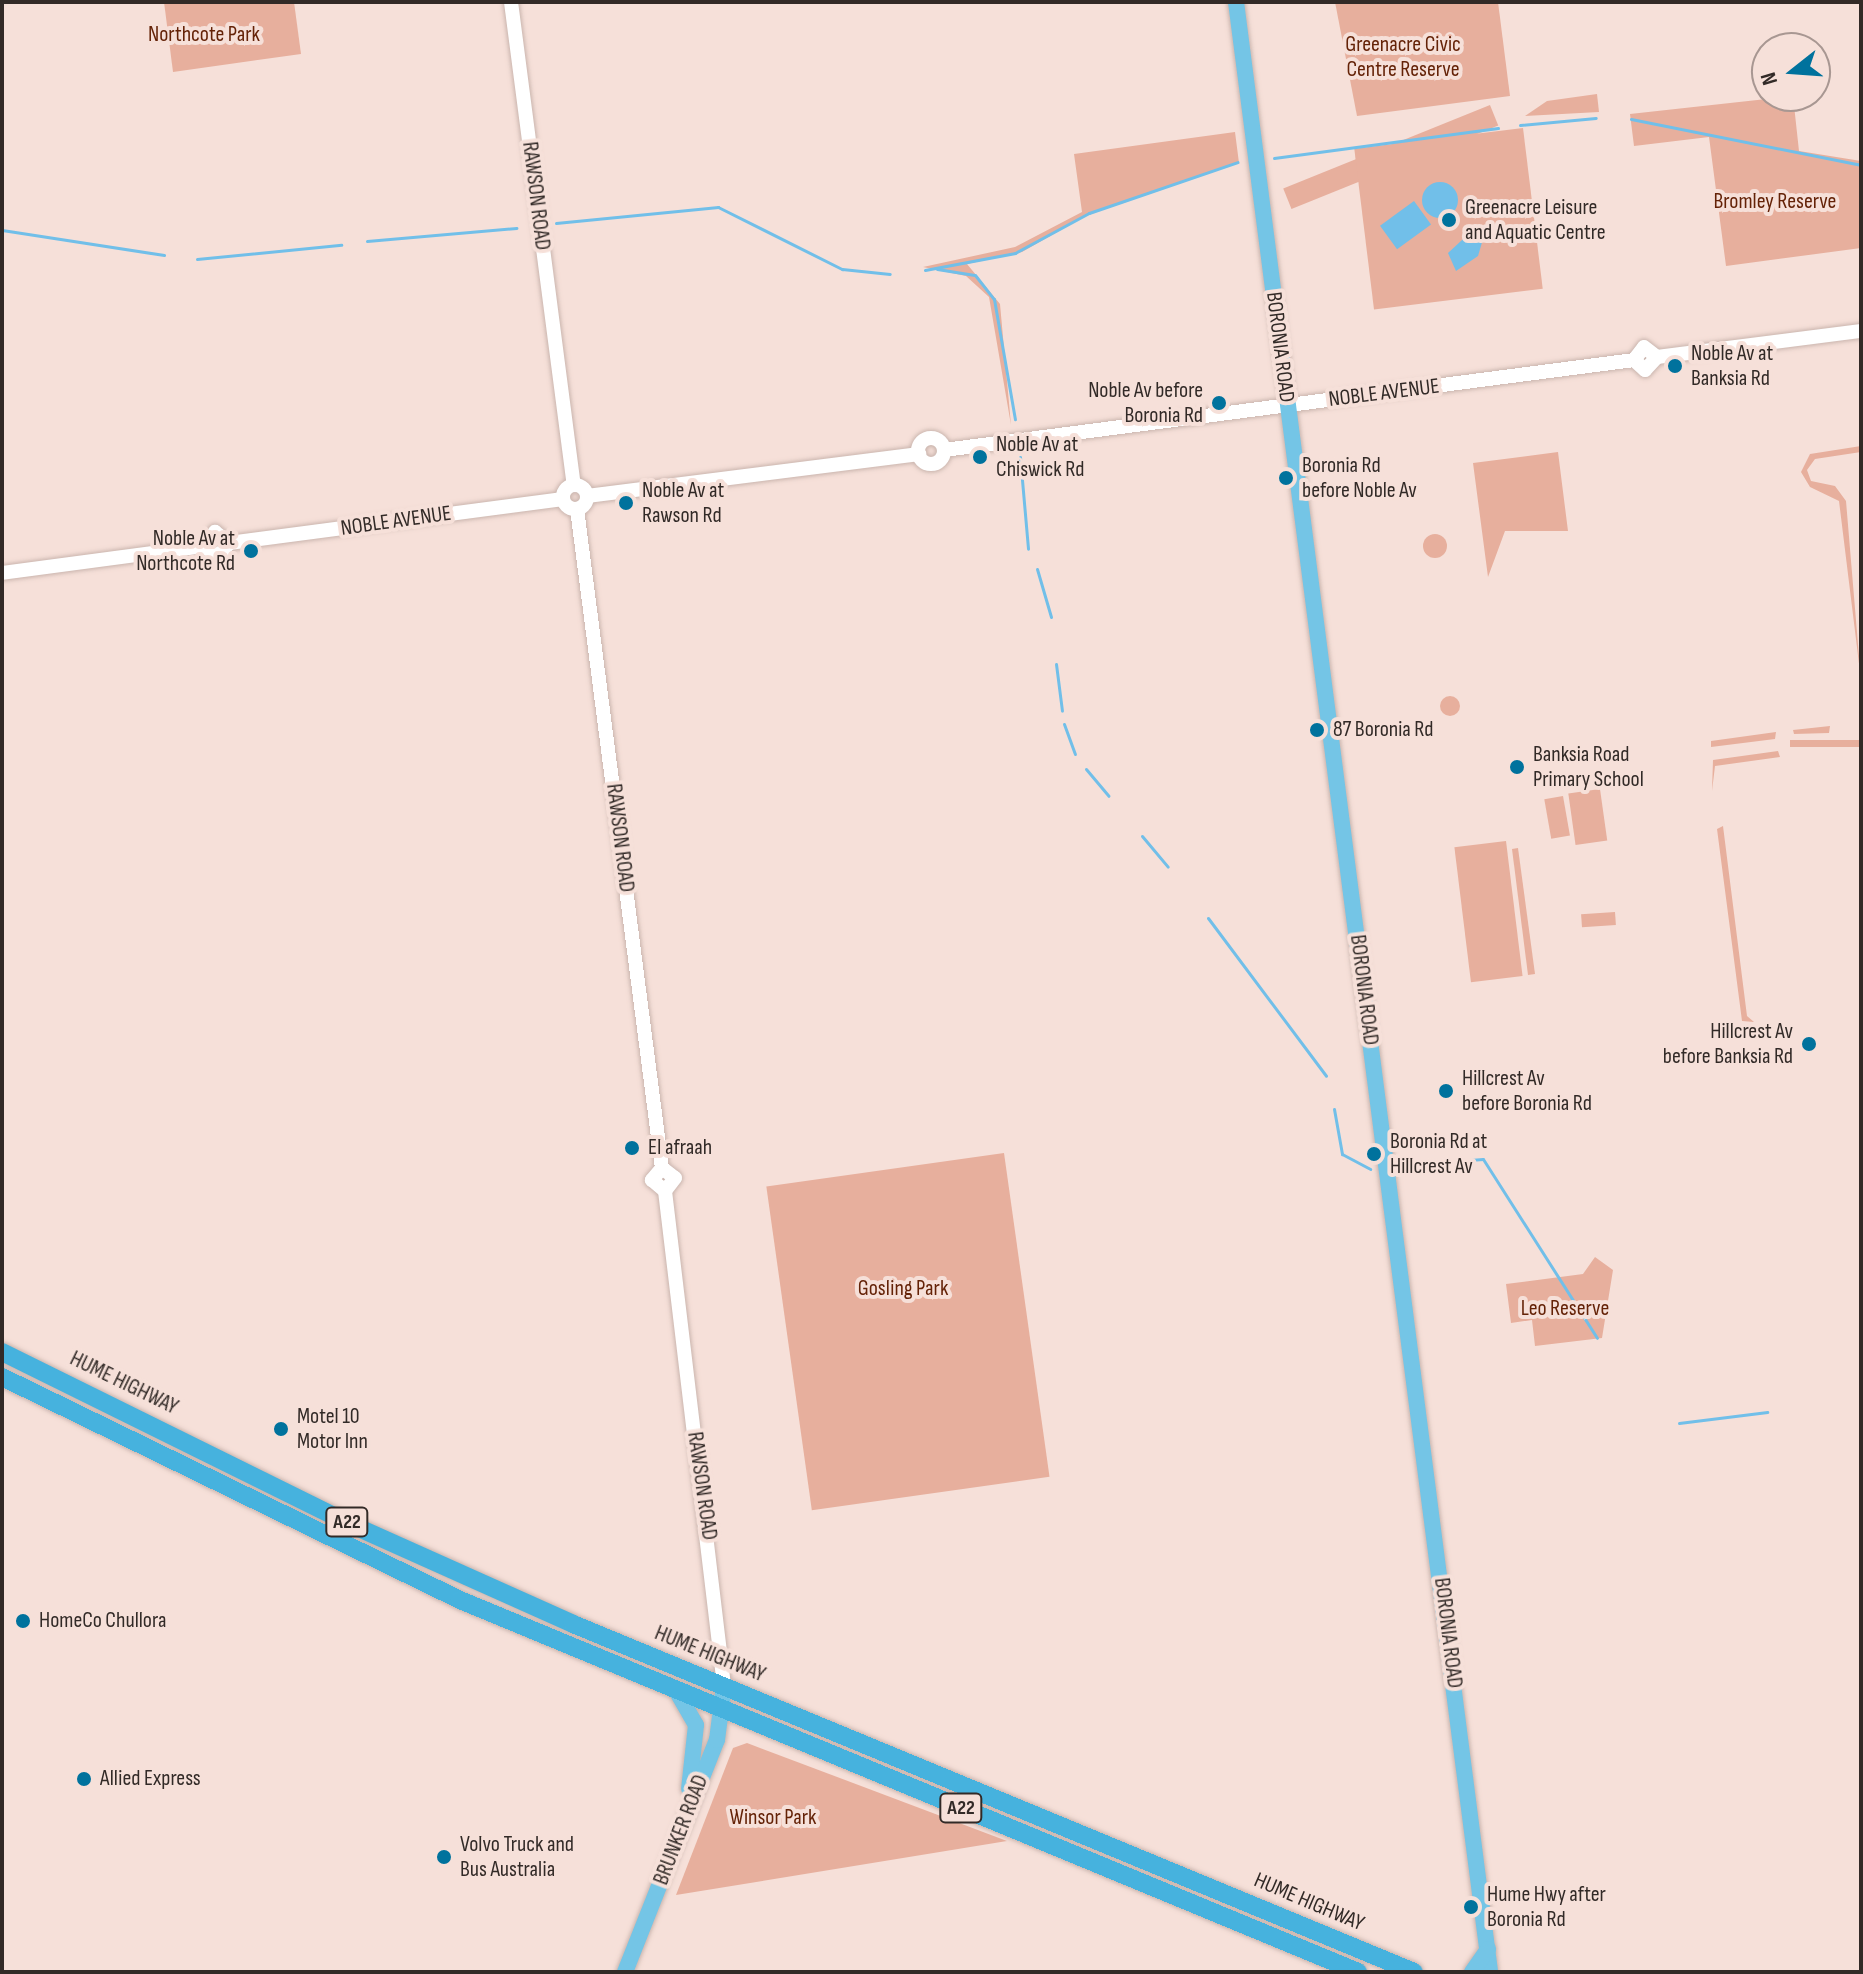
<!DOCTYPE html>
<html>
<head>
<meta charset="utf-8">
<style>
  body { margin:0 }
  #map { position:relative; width:1863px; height:1974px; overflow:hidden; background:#f6e0d9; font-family:"Sofia Sans Condensed",sans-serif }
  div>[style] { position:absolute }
  .green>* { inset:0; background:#e7af9d; transform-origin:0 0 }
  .round { border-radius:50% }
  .water>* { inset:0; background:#71bfe9; transform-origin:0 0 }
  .stream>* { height:3px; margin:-1.5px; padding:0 1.5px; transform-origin:1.5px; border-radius:1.5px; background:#71bfe9 }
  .roads { filter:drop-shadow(0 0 2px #cab5ae) drop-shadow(0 0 2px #cab5ae) }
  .tertiary>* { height:14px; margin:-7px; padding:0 7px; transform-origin:7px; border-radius:7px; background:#fff }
  .tertiary>.ring { margin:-7px; padding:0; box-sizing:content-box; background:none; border:14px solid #fff; border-radius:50% }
  .secondary>* { height:14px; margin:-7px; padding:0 7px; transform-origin:7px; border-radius:7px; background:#fff }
  .secondary>.ring { margin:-7px; padding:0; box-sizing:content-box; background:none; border:14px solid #fff; border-radius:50% }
  .primary>* { height:16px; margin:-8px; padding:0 8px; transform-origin:8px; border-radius:8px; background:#74c5e6 }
  .trunk>* { height:18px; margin:-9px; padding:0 9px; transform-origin:9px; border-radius:9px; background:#46b2de }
  .dots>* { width:22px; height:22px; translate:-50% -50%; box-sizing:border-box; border:4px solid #f6e0d9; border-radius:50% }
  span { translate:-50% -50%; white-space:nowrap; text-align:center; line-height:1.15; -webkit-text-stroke:8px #f6e0d9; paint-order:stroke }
  .shield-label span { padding:2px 6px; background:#f6e0d9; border:2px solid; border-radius:6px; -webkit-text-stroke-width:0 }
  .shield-label { font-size:20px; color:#322a27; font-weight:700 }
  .park-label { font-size:22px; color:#642207 }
  .street-label { font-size:22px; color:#322a27 }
  .poi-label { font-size:22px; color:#322a27 }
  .left { translate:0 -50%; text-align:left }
  .right { translate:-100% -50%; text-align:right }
  .frame { position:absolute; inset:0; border:4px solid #322a27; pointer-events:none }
  .north { position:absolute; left:1751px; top:32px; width:80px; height:80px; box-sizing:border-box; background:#f6e0d9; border:2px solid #a89792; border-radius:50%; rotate:253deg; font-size:22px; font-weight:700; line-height:32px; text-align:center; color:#322a27 }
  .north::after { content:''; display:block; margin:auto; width:28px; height:36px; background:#00729d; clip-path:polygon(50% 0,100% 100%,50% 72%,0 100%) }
</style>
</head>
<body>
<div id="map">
  <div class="green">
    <i style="clip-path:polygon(164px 2px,294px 2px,301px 54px,173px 72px)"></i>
    <i style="clip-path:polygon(1335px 2px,1498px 2px,1510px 96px,1357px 116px)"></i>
    <i style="clip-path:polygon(1597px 94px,1599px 112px,1525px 116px,1547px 101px)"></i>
    <i style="clip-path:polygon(1793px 96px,1799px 151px,1861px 161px,1861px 248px,1726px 266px,1709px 137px,1634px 146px,1630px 114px)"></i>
    <i style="left:1490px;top:105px;width:22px;height:223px;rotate:68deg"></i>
    <i style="left:1523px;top:128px;width:162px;height:170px;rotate:83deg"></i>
    <i style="clip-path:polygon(1235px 132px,1239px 163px,1085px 216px,1022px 252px,967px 264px,1000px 304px,1011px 425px,989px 297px,966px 276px,923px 267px,1015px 247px,1082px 212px,1074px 154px)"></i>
    <i style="clip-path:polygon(1861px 446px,1861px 452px,1815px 459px,1807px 470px,1811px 481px,1835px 486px,1846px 501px,1861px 680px,1839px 501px,1810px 487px,1801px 472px,1810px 454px)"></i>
    <i style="clip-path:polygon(1558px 452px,1568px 531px,1505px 531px,1488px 577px,1473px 463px)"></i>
    <i class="round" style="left:1423px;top:534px;width:24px;height:24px"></i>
    <i class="round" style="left:1440px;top:696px;width:20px;height:20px"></i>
    <i style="clip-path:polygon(1830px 726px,1829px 733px,1794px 734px,1793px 730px)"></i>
    <i style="clip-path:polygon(1776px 732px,1775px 739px,1711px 747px,1711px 741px)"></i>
    <i style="left:1861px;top:740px;width:7px;height:71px;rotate:90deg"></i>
    <i style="clip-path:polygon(1778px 751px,1780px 757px,1715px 766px,1712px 791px,1713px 760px)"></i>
    <i style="left:1600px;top:789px;width:52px;height:32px;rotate:82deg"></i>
    <i style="left:1563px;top:796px;width:40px;height:19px;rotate:80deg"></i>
    <i style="clip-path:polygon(1723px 826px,1747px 1016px,1754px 1022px,1742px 1021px,1717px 829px)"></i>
    <i style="left:1506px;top:841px;width:136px;height:52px;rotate:83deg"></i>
    <i style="clip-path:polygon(1518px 848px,1535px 974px,1528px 975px,1512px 849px)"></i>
    <i style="left:1615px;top:912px;width:13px;height:34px;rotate:86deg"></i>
    <i style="left:1004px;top:1153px;width:327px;height:240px;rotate:82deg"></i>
    <i style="clip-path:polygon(1595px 1257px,1613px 1270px,1602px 1338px,1535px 1346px,1532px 1320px,1511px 1323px,1506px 1284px,1583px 1274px)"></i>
    <i style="clip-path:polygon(747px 1743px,1007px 1841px,676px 1895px,733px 1748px)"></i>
  </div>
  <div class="water">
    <i class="round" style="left:1422px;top:182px;width:36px;height:36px"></i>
    <i style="left:1414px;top:201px;width:29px;height:42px;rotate:54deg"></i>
    <i style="clip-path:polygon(1475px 228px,1483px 239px,1478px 256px,1456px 271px,1448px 253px)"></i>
  </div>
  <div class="stream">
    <i style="left:1631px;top:119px;width:235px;rotate:11.3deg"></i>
    <i style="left:1520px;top:125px;width:76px;rotate:-5.3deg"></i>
    <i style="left:1274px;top:158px;width:226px;rotate:-7.6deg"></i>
    <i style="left:556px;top:223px;width:163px;rotate:-5.6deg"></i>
    <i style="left:718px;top:207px;width:139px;rotate:26.6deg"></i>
    <i style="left:842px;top:269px;width:48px;rotate:5.9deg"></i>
    <i style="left:2px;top:230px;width:164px;rotate:8.8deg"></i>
    <i style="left:367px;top:241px;width:150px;rotate:-5deg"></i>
    <i style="left:197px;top:259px;width:145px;rotate:-5.6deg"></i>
    <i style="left:937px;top:269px;width:38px;rotate:9deg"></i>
    <i style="left:975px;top:275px;width:31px;rotate:52deg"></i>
    <i style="left:994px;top:299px;width:122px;rotate:80.1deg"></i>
    <i style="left:925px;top:270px;width:92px;rotate:-10.7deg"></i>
    <i style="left:1015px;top:253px;width:84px;rotate:-28.4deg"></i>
    <i style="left:1089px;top:213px;width:157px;rotate:-18.9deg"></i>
    <i style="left:1020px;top:457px;width:92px;rotate:85deg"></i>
    <i style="left:1037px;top:569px;width:50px;rotate:73.7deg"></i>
    <i style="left:1056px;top:664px;width:47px;rotate:82.7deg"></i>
    <i style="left:1064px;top:724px;width:32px;rotate:70deg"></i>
    <i style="left:1086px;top:769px;width:35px;rotate:50deg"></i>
    <i style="left:1142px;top:836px;width:40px;rotate:50deg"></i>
    <i style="left:1208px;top:918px;width:197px;rotate:53.2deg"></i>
    <i style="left:1334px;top:1109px;width:46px;rotate:79.9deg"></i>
    <i style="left:1342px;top:1154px;width:32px;rotate:28deg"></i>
    <i style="left:1405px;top:1165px;width:78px;rotate:-4.4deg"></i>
    <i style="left:1483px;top:1159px;width:212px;rotate:57.5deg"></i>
    <i style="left:1679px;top:1423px;width:89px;rotate:-7.1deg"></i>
  </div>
  <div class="roads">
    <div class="tertiary">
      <i style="left:1657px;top:357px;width:206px;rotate:-7.3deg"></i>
      <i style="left:1634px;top:360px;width:15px;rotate:42deg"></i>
      <i style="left:1645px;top:370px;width:18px;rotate:-47deg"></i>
      <i style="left:1634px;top:360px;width:16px;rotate:-52deg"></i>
      <i style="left:1644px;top:347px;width:16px;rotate:38deg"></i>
      <i class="ring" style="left:918px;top:438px;width:12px;height:12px"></i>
      <i style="left:944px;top:450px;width:696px;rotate:-7.43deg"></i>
      <i style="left:587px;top:496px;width:335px;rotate:-7.2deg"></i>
      <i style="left:229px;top:543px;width:337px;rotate:-7.5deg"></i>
      <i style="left:204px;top:546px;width:18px;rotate:-52deg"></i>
      <i style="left:215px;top:532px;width:18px;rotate:38deg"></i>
      <i style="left:204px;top:546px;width:18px;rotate:38deg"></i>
      <i style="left:218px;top:557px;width:18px;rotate:-52deg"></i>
      <i style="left:2px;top:573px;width:204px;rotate:-7.6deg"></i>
    </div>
    <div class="secondary">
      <i style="left:511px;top:2px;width:487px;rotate:82.6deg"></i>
      <i class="ring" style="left:563px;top:485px;width:10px;height:10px"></i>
      <i style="left:577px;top:509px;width:664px;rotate:82.65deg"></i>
      <i style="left:662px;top:1168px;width:16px;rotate:38deg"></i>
      <i style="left:675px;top:1178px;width:16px;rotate:128deg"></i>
      <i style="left:662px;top:1168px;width:16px;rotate:130deg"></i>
      <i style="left:652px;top:1180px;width:17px;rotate:40deg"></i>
      <i style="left:665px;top:1191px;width:498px;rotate:83.2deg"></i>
    </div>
    <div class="primary">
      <i style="left:1236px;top:2px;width:1986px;rotate:82.65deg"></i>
      <i style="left:677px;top:1692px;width:38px;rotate:60deg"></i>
      <i style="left:696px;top:1725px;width:64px;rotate:96.2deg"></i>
      <i style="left:625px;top:1972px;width:250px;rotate:-68.4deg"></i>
      <i style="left:717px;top:1740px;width:55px;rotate:-82.7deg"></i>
      <i style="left:1472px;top:1972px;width:28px;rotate:-55deg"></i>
    </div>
    <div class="trunk">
      <i style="left:2px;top:1352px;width:390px;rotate:26.3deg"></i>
      <i style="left:352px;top:1525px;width:242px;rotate:24.1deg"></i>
      <i style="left:573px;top:1624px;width:910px;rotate:22.48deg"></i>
      <i style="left:2px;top:1377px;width:509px;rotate:25.96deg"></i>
      <i style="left:460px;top:1600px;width:972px;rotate:22.5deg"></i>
    </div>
  </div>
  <div class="dots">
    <i style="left:1449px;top:220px;background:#00729d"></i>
    <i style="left:1675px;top:366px;background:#00729d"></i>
    <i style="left:1219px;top:403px;background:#00729d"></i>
    <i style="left:980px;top:457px;background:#00729d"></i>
    <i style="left:1286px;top:478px;background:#00729d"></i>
    <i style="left:626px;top:503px;background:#00729d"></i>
    <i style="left:251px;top:551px;background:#00729d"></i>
    <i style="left:1317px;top:730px;background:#00729d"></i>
    <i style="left:1517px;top:767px;background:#00729d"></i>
    <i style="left:1809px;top:1044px;background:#00729d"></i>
    <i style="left:1446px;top:1091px;background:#00729d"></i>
    <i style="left:632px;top:1148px;background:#00729d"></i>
    <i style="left:1374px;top:1154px;background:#00729d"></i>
    <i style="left:281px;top:1429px;background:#00729d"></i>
    <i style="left:23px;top:1621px;background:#00729d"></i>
    <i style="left:84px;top:1779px;background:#00729d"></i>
    <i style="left:444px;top:1857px;background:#00729d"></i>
    <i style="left:1471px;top:1907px;background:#00729d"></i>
  </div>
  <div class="shield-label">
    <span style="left:347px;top:1522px">A22</span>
    <span style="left:961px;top:1808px">A22</span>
  </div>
  <div class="park-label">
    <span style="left:204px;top:35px">Northcote Park</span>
    <span style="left:1403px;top:57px">Greenacre Civic<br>Centre Reserve</span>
    <span style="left:1775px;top:202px">Bromley Reserve</span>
    <span style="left:903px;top:1289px">Gosling Park</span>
    <span style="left:1565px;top:1309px">Leo Reserve</span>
    <span style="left:773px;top:1818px">Winsor Park</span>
  </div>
  <div class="street-label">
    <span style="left:536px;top:196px;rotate:83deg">RAWSON ROAD</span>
    <span style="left:1280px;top:347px;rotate:83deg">BORONIA ROAD</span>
    <span style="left:1384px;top:393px;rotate:-7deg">NOBLE AVENUE</span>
    <span style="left:396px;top:521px;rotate:-8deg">NOBLE AVENUE</span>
    <span style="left:620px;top:838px;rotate:83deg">RAWSON ROAD</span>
    <span style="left:1364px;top:990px;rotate:83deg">BORONIA ROAD</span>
    <span style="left:124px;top:1383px;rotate:26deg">HUME HIGHWAY</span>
    <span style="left:702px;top:1486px;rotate:82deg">RAWSON ROAD</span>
    <span style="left:1448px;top:1633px;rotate:83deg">BORONIA ROAD</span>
    <span style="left:710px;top:1654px;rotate:22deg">HUME HIGHWAY</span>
    <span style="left:681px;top:1830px;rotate:-69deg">BRUNKER ROAD</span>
    <span style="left:1309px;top:1902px;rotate:23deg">HUME HIGHWAY</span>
  </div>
  <div class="poi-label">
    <span class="left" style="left:1465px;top:220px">Greenacre Leisure<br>and Aquatic Centre</span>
    <span class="left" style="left:1691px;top:366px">Noble Av at<br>Banksia Rd</span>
    <span class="right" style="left:1203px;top:403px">Noble Av before<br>Boronia Rd</span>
    <span class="left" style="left:996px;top:457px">Noble Av at<br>Chiswick Rd</span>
    <span class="left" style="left:1302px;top:478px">Boronia Rd<br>before Noble Av</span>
    <span class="left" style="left:642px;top:503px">Noble Av at<br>Rawson Rd</span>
    <span class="right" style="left:235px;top:551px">Noble Av at<br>Northcote Rd</span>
    <span class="left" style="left:1333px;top:730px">87 Boronia Rd</span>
    <span class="left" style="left:1533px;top:767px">Banksia Road<br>Primary School</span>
    <span class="right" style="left:1793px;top:1044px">Hillcrest Av<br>before Banksia Rd</span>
    <span class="left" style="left:1462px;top:1091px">Hillcrest Av<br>before Boronia Rd</span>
    <span class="left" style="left:1390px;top:1154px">Boronia Rd at<br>Hillcrest Av</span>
    <span class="left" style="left:648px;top:1148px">EI afraah</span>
    <span class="left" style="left:297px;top:1429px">Motel 10<br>Motor Inn</span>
    <span class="left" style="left:39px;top:1621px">HomeCo Chullora</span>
    <span class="left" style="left:100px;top:1779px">Allied Express</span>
    <span class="left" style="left:460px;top:1857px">Volvo Truck and<br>Bus Australia</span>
    <span class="left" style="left:1487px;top:1907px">Hume Hwy after<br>Boronia Rd</span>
  </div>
  <div class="frame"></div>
  <div class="north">N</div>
</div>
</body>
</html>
